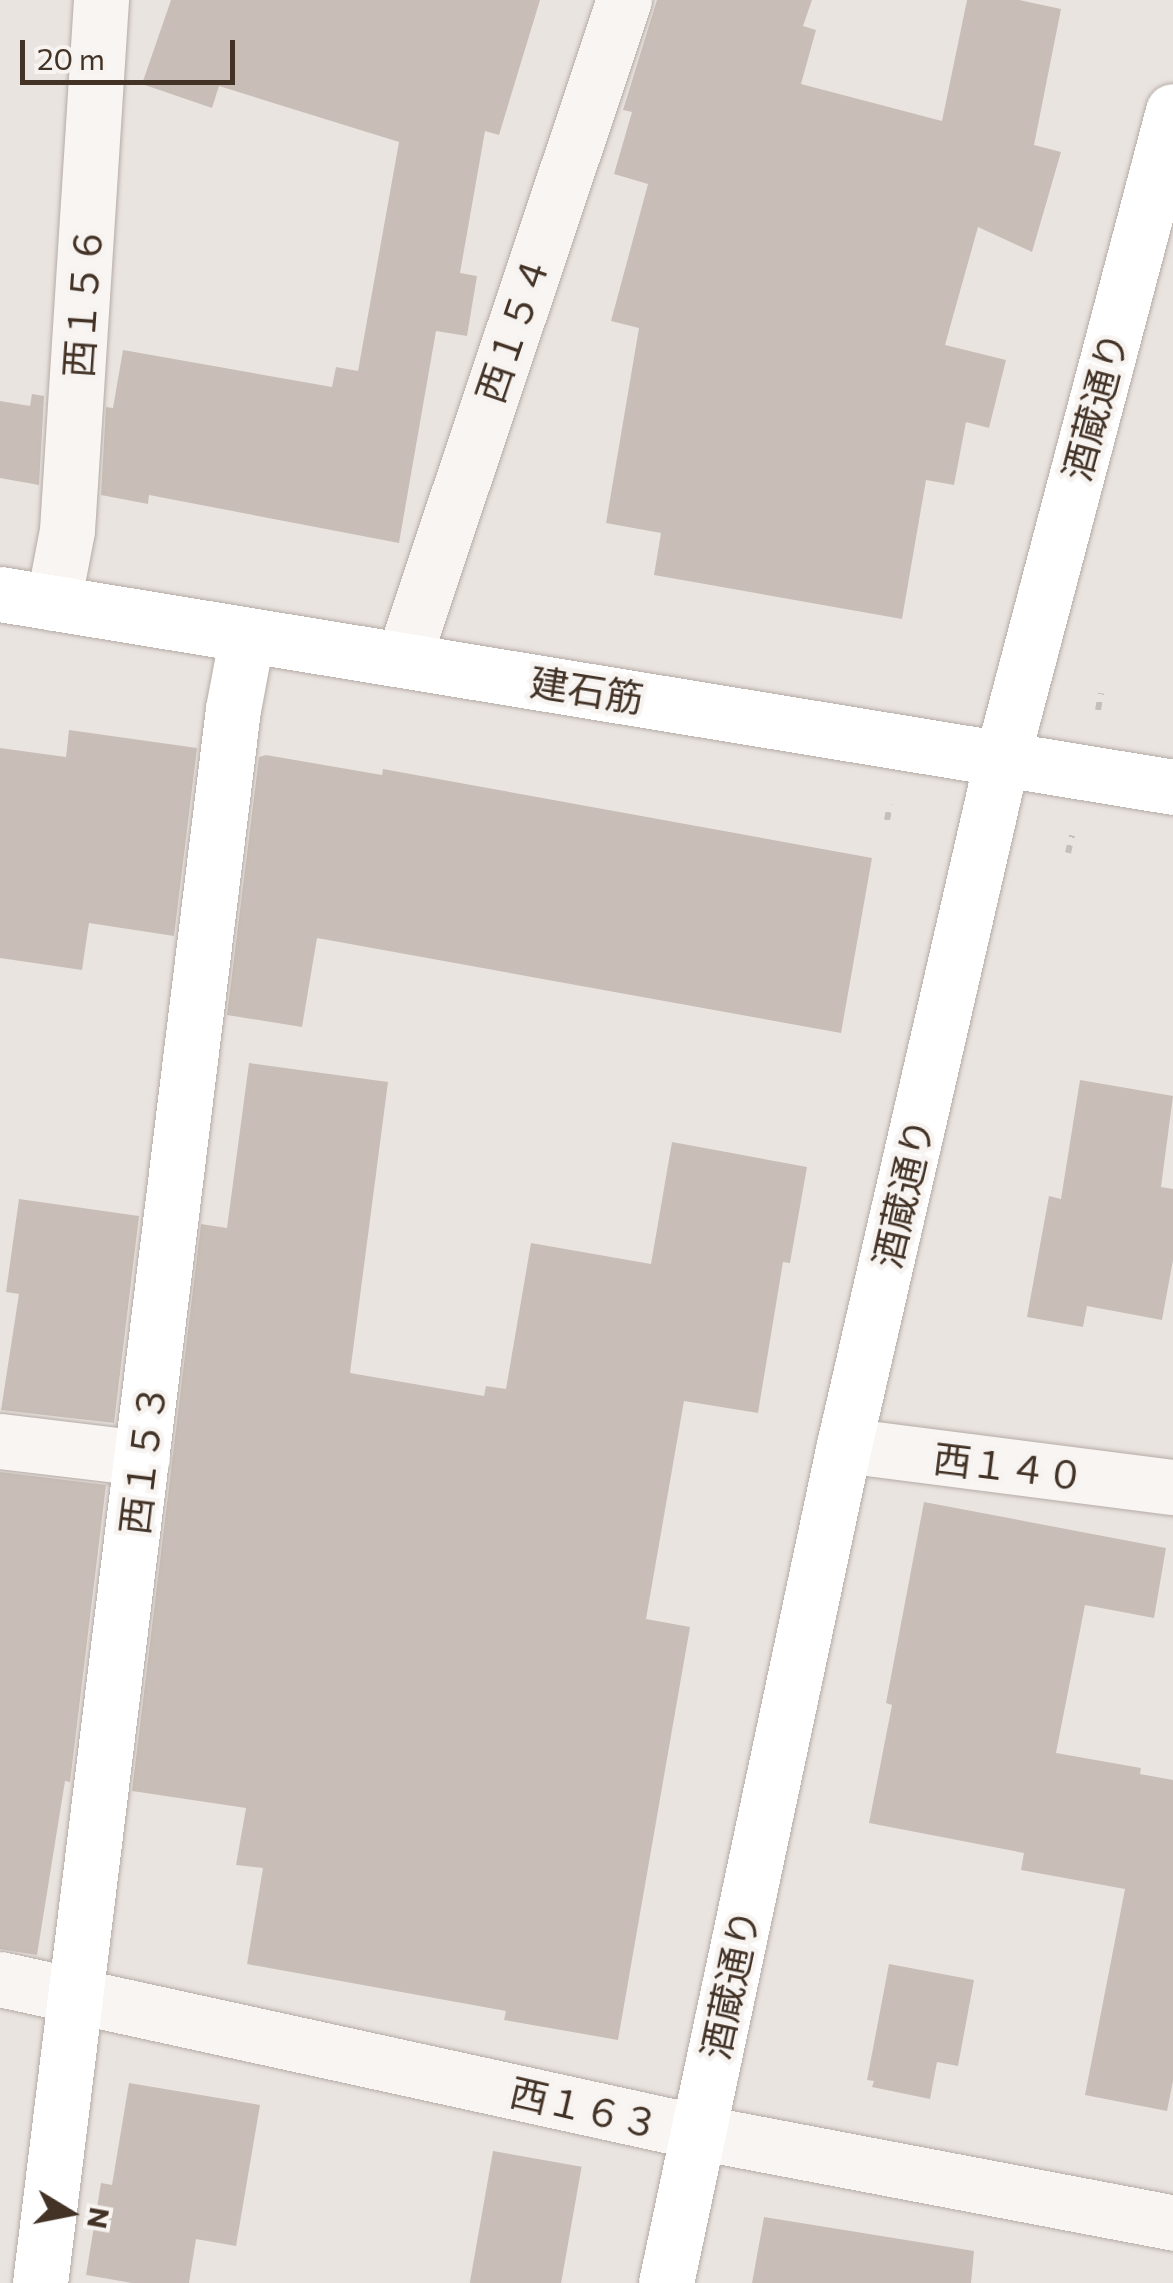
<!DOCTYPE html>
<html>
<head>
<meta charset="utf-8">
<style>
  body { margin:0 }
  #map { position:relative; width:1173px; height:2283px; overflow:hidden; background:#eae4e0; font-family:Commissioner,"Noto Sans JP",sans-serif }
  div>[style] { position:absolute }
  .building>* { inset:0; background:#c8beb7; transform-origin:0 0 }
  .path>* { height:6px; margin-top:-3px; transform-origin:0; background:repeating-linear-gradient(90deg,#c5bfba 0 8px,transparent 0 16px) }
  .roads { filter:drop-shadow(0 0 2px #b5aba5) drop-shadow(0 0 2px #b5aba5) }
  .street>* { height:55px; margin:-27.5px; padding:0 27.5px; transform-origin:27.5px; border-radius:27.5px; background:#f8f5f3 }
  .secondary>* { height:55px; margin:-27.5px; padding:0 27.5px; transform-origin:27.5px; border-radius:27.5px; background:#fff }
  span { translate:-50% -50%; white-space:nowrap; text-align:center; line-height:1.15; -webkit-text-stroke:9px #f7f3f0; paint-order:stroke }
  .street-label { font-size:38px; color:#433327 }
  .north { position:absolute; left:20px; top:2163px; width:100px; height:100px; -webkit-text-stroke:8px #f7f3f0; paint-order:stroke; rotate:100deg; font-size:28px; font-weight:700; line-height:40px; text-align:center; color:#433327 }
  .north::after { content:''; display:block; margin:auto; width:35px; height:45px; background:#433327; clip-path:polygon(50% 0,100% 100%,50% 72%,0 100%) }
  .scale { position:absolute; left:20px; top:40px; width:215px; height:45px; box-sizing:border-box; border:5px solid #433327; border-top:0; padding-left:12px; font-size:30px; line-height:35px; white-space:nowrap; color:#433327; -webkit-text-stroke:8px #f7f3f0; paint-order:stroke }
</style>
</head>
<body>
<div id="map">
  <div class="building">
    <i style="clip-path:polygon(171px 0,540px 0,499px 135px,485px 131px,460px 273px,477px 276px,467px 336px,436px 331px,399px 543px,149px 495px,148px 504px,101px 495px,106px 407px,113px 408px,123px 350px,332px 387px,336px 367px,358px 371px,399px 142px,219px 86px,212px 108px,142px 84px)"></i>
    <i style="clip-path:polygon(657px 0,812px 0,803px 26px,816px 30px,801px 84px,942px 121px,967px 0,1019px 0,1061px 9px,1034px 145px,1061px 152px,1032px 252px,978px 227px,945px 345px,1006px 360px,989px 428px,966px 422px,954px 485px,926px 480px,902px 619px,654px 575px,661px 533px,606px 523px,639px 328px,611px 321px,648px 184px,614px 174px,632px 112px,623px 110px)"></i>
    <i style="clip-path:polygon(32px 394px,44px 396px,39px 485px,0 478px,0 401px,30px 406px)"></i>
    <i style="clip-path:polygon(69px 730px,197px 748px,174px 936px,89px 923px,82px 970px,0 958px,0 748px,66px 757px)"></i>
    <i style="clip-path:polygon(266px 755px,382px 775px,383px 769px,872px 858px,841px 1033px,317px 938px,302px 1027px,227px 1015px,259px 757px)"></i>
    <i style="clip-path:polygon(249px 1063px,388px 1082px,350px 1373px,484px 1396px,486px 1386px,506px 1389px,531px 1243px,651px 1264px,672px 1142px,807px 1167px,790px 1263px,783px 1262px,758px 1413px,684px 1401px,646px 1619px,690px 1627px,618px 2040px,504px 2020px,506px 2011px,247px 1964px,263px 1868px,236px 1865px,246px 1808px,132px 1791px,201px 1224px,227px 1228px)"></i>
    <i style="clip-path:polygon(1080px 1080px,1173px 1096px,1161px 1187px,1173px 1189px,1173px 1260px,1162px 1320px,1087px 1306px,1083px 1327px,1027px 1317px,1049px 1196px,1061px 1199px)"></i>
    <i style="clip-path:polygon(19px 1199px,139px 1216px,114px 1423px,1px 1410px,19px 1294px,6px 1292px)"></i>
    <i style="clip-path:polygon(0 1472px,106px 1485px,70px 1782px,65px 1781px,37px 1955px,0 1949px)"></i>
    <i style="clip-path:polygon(924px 1502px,1166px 1548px,1154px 1618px,1085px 1605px,1056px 1753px,1141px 1768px,1140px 1774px,1173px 1780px,1173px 2081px,1167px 2111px,1085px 2095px,1125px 1889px,1021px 1870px,1024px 1853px,869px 1823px,892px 1705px,886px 1703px)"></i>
    <i style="clip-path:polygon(889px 1964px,974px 1980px,958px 2066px,937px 2062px,930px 2099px,872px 2087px,874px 2081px,867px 2080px)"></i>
    <i style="clip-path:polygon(129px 2083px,260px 2105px,236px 2246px,196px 2239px,189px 2283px,132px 2283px,86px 2275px,101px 2183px,112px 2185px)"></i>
    <i style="left:493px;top:2151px;width:90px;height:134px;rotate:10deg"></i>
    <i style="clip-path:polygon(764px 2217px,974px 2251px,971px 2283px,752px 2283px)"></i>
  </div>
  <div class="path">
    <i style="left:1098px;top:710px;width:17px;rotate:-80deg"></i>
    <i style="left:887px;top:820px;width:16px;rotate:-79deg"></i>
    <i style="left:1068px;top:853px;width:18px;rotate:-77deg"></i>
  </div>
  <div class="roads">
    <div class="street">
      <i style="left:53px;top:603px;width:74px;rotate:-79.1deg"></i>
      <i style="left:67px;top:530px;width:531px;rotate:-86.33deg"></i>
      <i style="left:403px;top:659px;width:695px;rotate:-71.46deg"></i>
      <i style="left:0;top:1441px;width:143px;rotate:6.8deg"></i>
      <i style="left:844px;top:1445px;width:332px;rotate:7.3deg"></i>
      <i style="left:0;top:1979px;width:715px;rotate:12.36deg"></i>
      <i style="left:698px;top:2132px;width:484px;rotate:10.8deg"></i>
    </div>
    <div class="secondary">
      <i style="left:0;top:594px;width:1189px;rotate:9.34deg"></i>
      <i style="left:40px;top:2283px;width:1586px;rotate:-83.01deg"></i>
      <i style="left:233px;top:709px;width:75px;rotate:-79.3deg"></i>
      <i style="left:666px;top:2283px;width:857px;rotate:-78.01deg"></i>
      <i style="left:844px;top:1445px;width:705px;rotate:-77.05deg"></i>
      <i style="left:1002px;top:758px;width:669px;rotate:-75.2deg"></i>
    </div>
  </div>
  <div class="street-label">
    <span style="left:82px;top:302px;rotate:-86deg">西１５６</span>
    <span style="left:512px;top:329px;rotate:-71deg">西１５４</span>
    <span style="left:1094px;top:406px;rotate:-75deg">酒蔵通り</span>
    <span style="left:587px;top:689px;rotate:9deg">建石筋</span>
    <span style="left:902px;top:1193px;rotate:-77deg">酒蔵通り</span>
    <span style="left:142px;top:1459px;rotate:-83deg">西１５３</span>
    <span style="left:1009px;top:1466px;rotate:7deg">西１４０</span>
    <span style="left:729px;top:1984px;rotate:-78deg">酒蔵通り</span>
    <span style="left:585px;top:2107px;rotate:13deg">西１６３</span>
  </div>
  <div class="north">N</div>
  <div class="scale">20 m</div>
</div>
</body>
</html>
